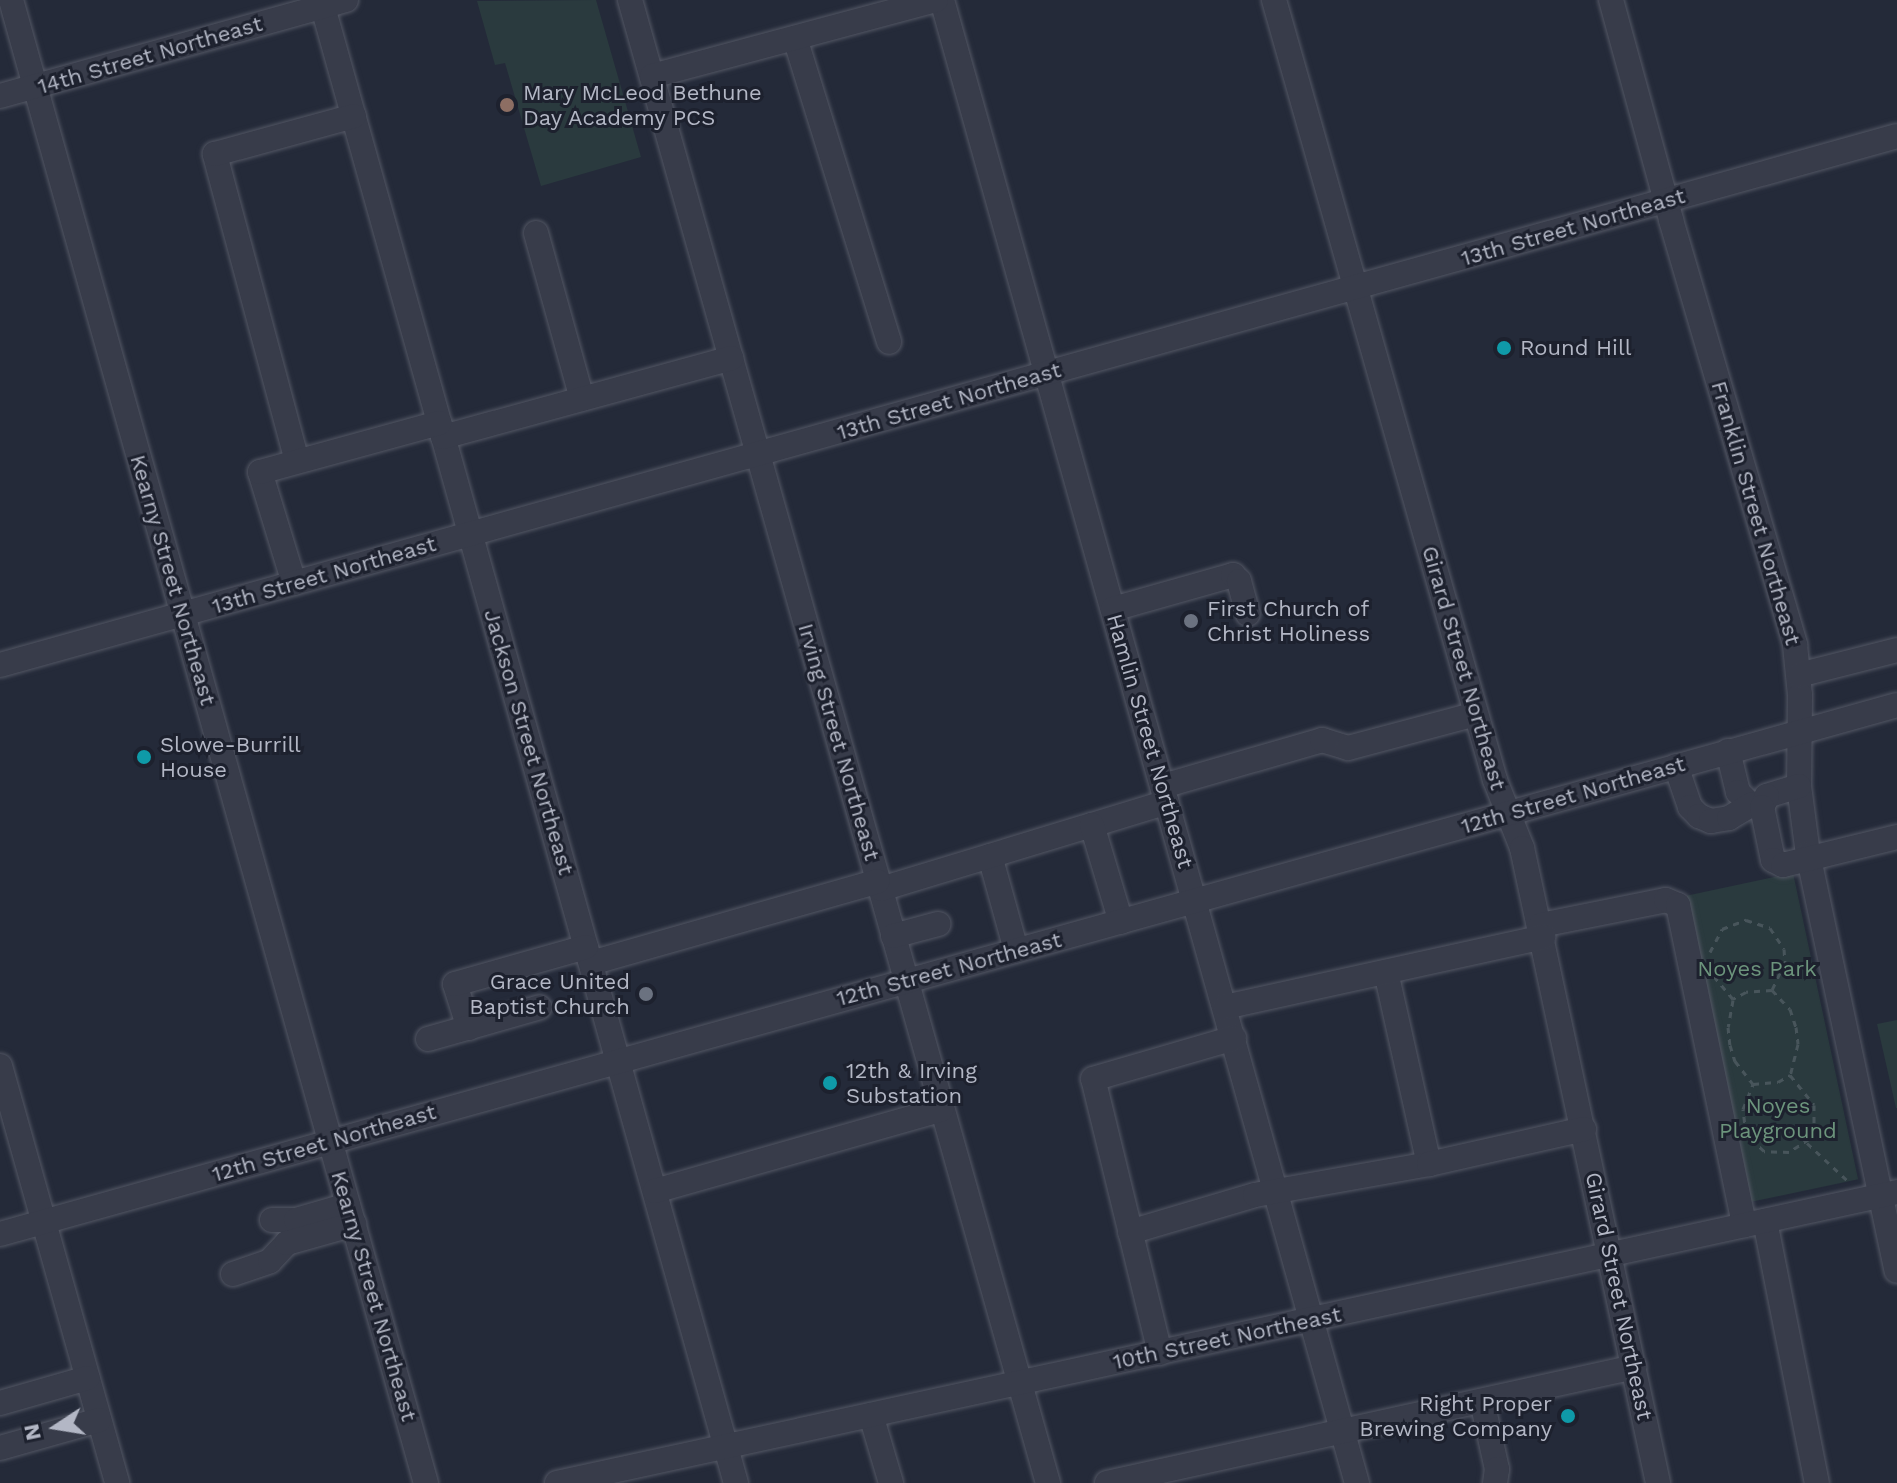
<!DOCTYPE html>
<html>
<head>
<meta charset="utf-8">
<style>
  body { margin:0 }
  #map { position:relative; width:1897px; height:1483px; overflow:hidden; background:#242a39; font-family:"Work Sans",sans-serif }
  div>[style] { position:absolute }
  .green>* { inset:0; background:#2a3a3e; transform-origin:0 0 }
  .path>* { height:3px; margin-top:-1.5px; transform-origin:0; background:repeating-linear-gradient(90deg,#48555b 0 6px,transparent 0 12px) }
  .roads { filter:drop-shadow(0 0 2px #535764) drop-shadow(0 0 2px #535764) }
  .minor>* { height:24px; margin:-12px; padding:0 12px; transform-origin:12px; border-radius:12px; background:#383c4a }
  .dots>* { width:22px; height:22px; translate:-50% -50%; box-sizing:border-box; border:4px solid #1d212e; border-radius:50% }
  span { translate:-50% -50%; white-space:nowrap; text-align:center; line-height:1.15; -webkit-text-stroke:6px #1d212e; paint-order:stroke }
  .street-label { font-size:22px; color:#b3b7c5 }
  .poi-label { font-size:22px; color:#b3b7c5 }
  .left { translate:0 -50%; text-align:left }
  .right { translate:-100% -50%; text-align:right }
  .park-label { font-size:22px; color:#6c947c }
  .north { position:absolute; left:16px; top:1387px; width:80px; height:80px; -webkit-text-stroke:6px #1d212e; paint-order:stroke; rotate:258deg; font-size:22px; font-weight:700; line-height:32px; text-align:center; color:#b3b7c5 }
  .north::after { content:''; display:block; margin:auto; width:28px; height:36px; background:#b3b7c5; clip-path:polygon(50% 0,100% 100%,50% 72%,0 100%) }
</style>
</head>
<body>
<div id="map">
  <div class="green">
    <i style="clip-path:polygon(596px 0,641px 157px,541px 186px,505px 63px,495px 65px,477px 1px)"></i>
    <i style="left:1793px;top:873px;width:313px;height:109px;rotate:78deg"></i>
    <i style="clip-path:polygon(1897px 1020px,1897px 1108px,1896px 1108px,1877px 1024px)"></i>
  </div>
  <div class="path">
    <i style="left:1746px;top:920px;width:25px;rotate:18deg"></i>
    <i style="left:1770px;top:928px;width:25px;rotate:56deg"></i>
    <i style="left:1784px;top:949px;width:13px;rotate:86deg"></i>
    <i style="left:1785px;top:962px;width:31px;rotate:115deg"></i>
    <i style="left:1772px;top:990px;width:26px;rotate:176deg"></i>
    <i style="left:1746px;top:992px;width:15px;rotate:152deg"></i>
    <i style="left:1733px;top:999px;width:30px;rotate:-130deg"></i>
    <i style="left:1714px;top:976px;width:24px;rotate:-99deg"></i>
    <i style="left:1710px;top:952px;width:26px;rotate:-62deg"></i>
    <i style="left:1722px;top:929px;width:26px;rotate:-21deg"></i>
    <i style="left:1772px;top:990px;width:26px;rotate:47deg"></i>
    <i style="left:1790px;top:1009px;width:19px;rotate:72deg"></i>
    <i style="left:1796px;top:1027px;width:17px;rotate:83deg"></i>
    <i style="left:1798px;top:1044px;width:32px;rotate:104deg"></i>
    <i style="left:1733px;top:1000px;width:27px;rotate:100deg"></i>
    <i style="left:1728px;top:1027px;width:18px;rotate:84deg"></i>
    <i style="left:1730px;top:1045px;width:17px;rotate:73deg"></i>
    <i style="left:1735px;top:1061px;width:29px;rotate:52deg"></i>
    <i style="left:1790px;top:1075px;width:38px;rotate:51deg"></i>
    <i style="left:1814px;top:1105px;width:23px;rotate:90deg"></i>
    <i style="left:1814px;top:1128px;width:12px;rotate:114deg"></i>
    <i style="left:1809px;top:1139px;width:24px;rotate:147deg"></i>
    <i style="left:1789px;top:1152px;width:25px;rotate:-178deg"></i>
    <i style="left:1764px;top:1151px;width:25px;rotate:-137deg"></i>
    <i style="left:1746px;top:1134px;width:25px;rotate:-97deg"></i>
    <i style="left:1743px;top:1109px;width:27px;rotate:-68deg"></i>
    <i style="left:1753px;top:1084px;width:25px;rotate:-5deg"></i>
    <i style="left:1778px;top:1082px;width:14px;rotate:-30deg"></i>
    <i style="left:1807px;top:1143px;width:56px;rotate:42.8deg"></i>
  </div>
  <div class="roads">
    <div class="minor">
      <i style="left:11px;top:0;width:1540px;rotate:74.37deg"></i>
      <i style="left:321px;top:0;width:1540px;rotate:74.37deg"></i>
      <i style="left:630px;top:0;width:1541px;rotate:74.26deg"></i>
      <i style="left:942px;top:0;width:1540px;rotate:74.37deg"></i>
      <i style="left:1274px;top:0;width:811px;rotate:74.18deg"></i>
      <i style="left:1495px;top:780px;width:73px;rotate:68.3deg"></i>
      <i style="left:1522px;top:848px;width:649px;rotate:77.91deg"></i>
      <i style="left:1611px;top:0;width:228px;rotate:74.7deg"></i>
      <i style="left:1671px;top:220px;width:443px;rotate:73.7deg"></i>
      <i style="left:1795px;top:645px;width:50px;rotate:84.3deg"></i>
      <i style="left:1800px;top:695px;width:91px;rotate:90.6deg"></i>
      <i style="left:1799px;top:786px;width:69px;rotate:82.5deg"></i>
      <i style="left:1808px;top:854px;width:426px;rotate:78deg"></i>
      <i style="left:795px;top:38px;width:318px;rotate:72.8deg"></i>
      <i style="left:652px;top:76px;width:294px;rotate:-15deg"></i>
      <i style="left:0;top:96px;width:359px;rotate:-15.5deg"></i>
      <i style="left:536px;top:233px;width:172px;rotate:74.5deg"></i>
      <i style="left:443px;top:437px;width:299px;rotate:-15.3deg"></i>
      <i style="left:297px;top:461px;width:318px;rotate:-105deg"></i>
      <i style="left:215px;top:154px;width:144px;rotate:-15.3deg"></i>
      <i style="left:294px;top:583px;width:116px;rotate:-107deg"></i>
      <i style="left:260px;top:472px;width:186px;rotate:-15.3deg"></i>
      <i style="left:1113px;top:609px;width:125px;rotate:-15.8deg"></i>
      <i style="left:1233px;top:575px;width:8px;rotate:45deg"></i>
      <i style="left:1239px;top:581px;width:34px;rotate:75deg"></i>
      <i style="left:0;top:665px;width:1969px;rotate:-15.58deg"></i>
      <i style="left:1799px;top:675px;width:101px;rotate:-14.3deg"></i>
      <i style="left:1728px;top:751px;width:42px;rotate:76.3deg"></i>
      <i style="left:1738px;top:792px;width:18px;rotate:45deg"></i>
      <i style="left:1751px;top:805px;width:14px;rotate:-12deg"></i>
      <i style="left:1676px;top:766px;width:43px;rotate:71.1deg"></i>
      <i style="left:1690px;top:807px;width:13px;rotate:45deg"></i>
      <i style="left:1699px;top:816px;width:13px;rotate:23deg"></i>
      <i style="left:1711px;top:821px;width:18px;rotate:-9deg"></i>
      <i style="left:1729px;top:818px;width:26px;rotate:-31deg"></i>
      <i style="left:1163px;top:786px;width:166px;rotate:-16.1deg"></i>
      <i style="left:1322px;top:740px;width:27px;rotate:17deg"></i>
      <i style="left:1348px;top:748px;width:132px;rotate:-14.9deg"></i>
      <i style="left:1799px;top:786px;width:34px;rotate:163deg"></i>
      <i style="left:1767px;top:796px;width:12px;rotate:114deg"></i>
      <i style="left:1762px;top:807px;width:54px;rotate:78.3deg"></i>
      <i style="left:1773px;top:860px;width:11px;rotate:27deg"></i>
      <i style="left:1783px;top:865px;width:117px;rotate:-13.8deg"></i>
      <i style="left:1092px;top:825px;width:78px;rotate:-17deg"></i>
      <i style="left:990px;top:856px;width:98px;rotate:74.5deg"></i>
      <i style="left:881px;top:889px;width:220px;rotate:-16.9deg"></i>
      <i style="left:1092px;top:825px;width:101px;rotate:73.4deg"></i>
      <i style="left:1541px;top:925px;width:127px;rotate:-11.3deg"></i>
      <i style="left:1666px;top:900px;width:13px;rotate:23deg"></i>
      <i style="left:1678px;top:905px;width:327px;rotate:78.3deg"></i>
      <i style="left:893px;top:936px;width:47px;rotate:-14.9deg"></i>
      <i style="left:591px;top:963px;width:298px;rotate:-15.9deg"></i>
      <i style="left:1386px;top:972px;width:197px;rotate:77.4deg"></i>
      <i style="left:1225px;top:1007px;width:326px;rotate:-12.4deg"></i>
      <i style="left:469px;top:1028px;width:46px;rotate:-107.7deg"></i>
      <i style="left:455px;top:984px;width:136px;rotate:-15.8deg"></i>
      <i style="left:428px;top:1039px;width:116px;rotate:-15.9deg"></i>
      <i style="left:0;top:1066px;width:433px;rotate:74.3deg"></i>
      <i style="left:655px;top:1191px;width:298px;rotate:-15.9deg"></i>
      <i style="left:272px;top:1220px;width:24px"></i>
      <i style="left:296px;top:1220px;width:54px;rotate:-16.1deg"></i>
      <i style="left:1765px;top:1221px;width:267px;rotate:78.8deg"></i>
      <i style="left:1130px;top:1232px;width:130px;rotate:-16.5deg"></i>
      <i style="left:1255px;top:1195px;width:177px;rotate:-10.1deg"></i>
      <i style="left:1429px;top:1164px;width:159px;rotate:-12.7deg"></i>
      <i style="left:0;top:1234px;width:1969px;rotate:-15.58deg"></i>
      <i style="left:233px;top:1274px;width:39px;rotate:-19deg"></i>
      <i style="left:270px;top:1261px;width:25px;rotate:-47deg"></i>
      <i style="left:287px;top:1243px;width:70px;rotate:-15.8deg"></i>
      <i style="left:1160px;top:1353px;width:282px;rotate:-103.7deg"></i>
      <i style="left:1093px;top:1079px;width:147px;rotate:-16.2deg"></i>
      <i style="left:1482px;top:1401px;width:70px;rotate:77.6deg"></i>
      <i style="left:1497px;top:1469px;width:14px;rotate:98deg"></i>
      <i style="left:0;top:1403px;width:91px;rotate:-16deg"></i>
      <i style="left:871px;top:1415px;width:71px;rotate:73.6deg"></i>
      <i style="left:0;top:1448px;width:103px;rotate:-15.8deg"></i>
      <i style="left:557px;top:1483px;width:1371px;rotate:-12.25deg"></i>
      <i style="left:1107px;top:1483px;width:540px;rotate:-12.41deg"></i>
    </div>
  </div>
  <div class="dots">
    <i style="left:507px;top:105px;background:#8d6e63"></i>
    <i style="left:1504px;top:348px;background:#0f9aa8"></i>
    <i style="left:1191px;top:621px;background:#6b7280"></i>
    <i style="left:144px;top:757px;background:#0f9aa8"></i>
    <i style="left:646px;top:994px;background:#6b7280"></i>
    <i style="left:830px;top:1083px;background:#0f9aa8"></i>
    <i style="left:1568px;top:1416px;background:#0f9aa8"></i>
  </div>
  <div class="street-label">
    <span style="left:150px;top:55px;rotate:-16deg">14th Street Northeast</span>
    <span style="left:1573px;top:227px;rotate:-16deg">13th Street Northeast</span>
    <span style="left:949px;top:401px;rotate:-16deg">13th Street Northeast</span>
    <span style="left:1756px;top:513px;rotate:74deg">Franklin Street Northeast</span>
    <span style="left:324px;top:575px;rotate:-16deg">13th Street Northeast</span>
    <span style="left:173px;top:580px;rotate:74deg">Kearny Street Northeast</span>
    <span style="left:1464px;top:668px;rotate:74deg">Girard Street Northeast</span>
    <span style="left:1150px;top:741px;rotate:74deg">Hamlin Street Northeast</span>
    <span style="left:529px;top:742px;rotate:74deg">Jackson Street Northeast</span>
    <span style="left:839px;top:742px;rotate:74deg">Irving Street Northeast</span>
    <span style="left:1573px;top:795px;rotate:-16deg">12th Street Northeast</span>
    <span style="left:949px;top:969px;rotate:-15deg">12th Street Northeast</span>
    <span style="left:324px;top:1143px;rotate:-16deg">12th Street Northeast</span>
    <span style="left:374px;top:1296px;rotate:74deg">Kearny Street Northeast</span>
    <span style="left:1619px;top:1296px;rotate:78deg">Girard Street Northeast</span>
    <span style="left:1227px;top:1338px;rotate:-12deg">10th Street Northeast</span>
  </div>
  <div class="poi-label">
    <span class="left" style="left:523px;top:105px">Mary McLeod Bethune<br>Day Academy PCS</span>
    <span class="left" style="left:1520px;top:348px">Round Hill</span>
    <span class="left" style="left:1207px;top:621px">First Church of<br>Christ Holiness</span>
    <span class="left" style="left:160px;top:757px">Slowe-Burrill<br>House</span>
    <span class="right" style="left:630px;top:994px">Grace United<br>Baptist Church</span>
    <span class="left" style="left:846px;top:1083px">12th &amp; Irving<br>Substation</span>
    <span class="right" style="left:1552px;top:1416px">Right Proper<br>Brewing Company</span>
  </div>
  <div class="park-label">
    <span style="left:1757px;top:969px">Noyes Park</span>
    <span style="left:1778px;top:1118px">Noyes<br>Playground</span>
  </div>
  <div class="north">N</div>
</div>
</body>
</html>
